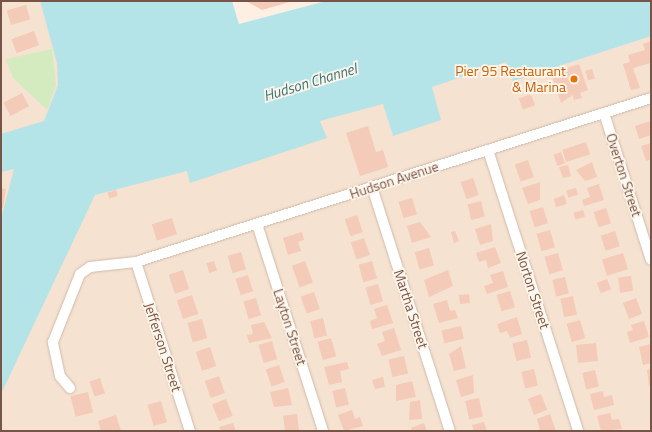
<!DOCTYPE html>
<html>
<head>
<meta charset="utf-8">
<style>
  body { margin:0 }
  #map { position:relative; width:652px; height:432px; overflow:hidden; background:#fdf0e2; font-family:"Titillium Web",sans-serif }
  div>[style] { position:absolute }
  .residential>* { inset:0; background:#f5e2d0 }
  .green>* { inset:0; background:#d4ebbf }
  .water>* { inset:0; background:#b5e4e8 }
  .building>* { inset:0; background:#f4cbb8; transform-origin:0 0 }
  .roads { filter:drop-shadow(0 0 1px #d1b9ab) drop-shadow(0 0 1px #d1b9ab) }
  .minor>* { height:10px; margin:-5px; padding:0 5px; transform-origin:5px; border-radius:5px; background:#fff }
  .dots>* { width:11px; height:11px; translate:-50% -50%; box-sizing:border-box; border:2px solid #fff5e9; border-radius:50% }
  span { translate:-50% -50%; white-space:nowrap; text-align:center; line-height:1.15; -webkit-text-stroke:3.5px #fff5e9; paint-order:stroke }
  .food-label { font-size:14px; color:#c56008 }
  .right { translate:-100% -50%; text-align:right }
  .street-label { font-size:14px; color:#765447 }
  .water-label { font-size:15px; color:#3a767c; font-style:italic }
  .frame { position:absolute; inset:0; border:2px solid #765447; pointer-events:none }
</style>
</head>
<body>
<div id="map">
  <div class="residential">
    <i style="clip-path:polygon(1px 1px,45px 1px,66px 76px,651px 1px,651px 431px,1px 431px)"></i>
  </div>
  <div class="green">
    <i style="clip-path:polygon(52px 49px,56px 85px,47px 110px,13px 78px,6px 59px)"></i>
  </div>
  <div class="water">
    <i style="clip-path:polygon(40px 1px,232px 1px,239px 24px,326px 1px,651px 1px,651px 36px,513px 81px,506px 62px,432px 87px,441px 120px,393px 136px,383px 104px,320px 121px,327px 138px,190px 183px,187px 171px,95px 195px,1px 394px,1px 219px,14px 169px,1px 172px,1px 134px,44px 121px,58px 85px,57px 63px)"></i>
  </div>
  <div class="building">
    <i style="clip-path:polygon(246px 1px,293px 1px,262px 10px)"></i>
    <i style="left:26px;top:5px;width:15px;height:20px;rotate:74deg"></i>
    <i style="left:34px;top:31px;width:15px;height:24px;rotate:70deg"></i>
    <i style="clip-path:polygon(651px 41px,650px 63px,633px 68px,640px 88px,631px 90px,623px 64px,630px 62px,628px 55px,645px 50px,643px 44px)"></i>
    <i style="clip-path:polygon(579px 64px,588px 90px,580px 93px,582px 98px,574px 100px,573px 95px,561px 103px,551px 73px)"></i>
    <i style="left:592px;top:69px;width:10px;height:7px;rotate:73deg"></i>
    <i style="left:22px;top:93px;width:15px;height:21px;rotate:62deg"></i>
    <i style="left:531px;top:94px;width:12px;height:13px;rotate:70deg"></i>
    <i style="clip-path:polygon(651px 121px,651px 135px,639px 139px,635px 126px)"></i>
    <i style="clip-path:polygon(368px 126px,376px 152px,383px 150px,388px 167px,360px 176px,346px 133px)"></i>
    <i style="left:586px;top:142px;width:13px;height:25px;rotate:72deg"></i>
    <i style="clip-path:polygon(651px 143px,651px 159px,646px 161px,641px 146px)"></i>
    <i style="left:561px;top:152px;width:12px;height:8px;rotate:70deg"></i>
    <i style="left:528px;top:160px;width:18px;height:14px;rotate:71deg"></i>
    <i style="clip-path:polygon(592px 162px,597px 177px,585px 181px,576px 170px)"></i>
    <i style="clip-path:polygon(568px 165px,571px 176px,563px 178px,559px 167px)"></i>
    <i style="left:473px;top:178px;width:18px;height:13px;rotate:71deg"></i>
    <i style="clip-path:polygon(540px 182px,540px 200px,528px 204px,522px 188px)"></i>
    <i style="clip-path:polygon(599px 184px,604px 200px,584px 206px,582px 200px,590px 197px,587px 188px)"></i>
    <i style="clip-path:polygon(1px 188px,6px 189px,3px 208px,1px 207px)"></i>
    <i style="left:576px;top:188px;width:7px;height:10px;rotate:74deg"></i>
    <i style="left:116px;top:190px;width:6px;height:9px;rotate:72deg"></i>
    <i style="clip-path:polygon(564px 195px,567px 204px,556px 207px,554px 199px)"></i>
    <i style="left:412px;top:198px;width:17px;height:14px;rotate:73deg"></i>
    <i style="left:481px;top:201px;width:16px;height:14px;rotate:76deg"></i>
    <i style="left:543px;top:207px;width:17px;height:14px;rotate:73deg"></i>
    <i style="left:606px;top:208px;width:16px;height:13px;rotate:72deg"></i>
    <i style="left:583px;top:210px;width:7px;height:10px;rotate:74deg"></i>
    <i style="left:357px;top:215px;width:18px;height:13px;rotate:71deg"></i>
    <i style="left:172px;top:218px;width:17px;height:21px;rotate:73deg"></i>
    <i style="clip-path:polygon(420px 222px,431px 237px,412px 243px,407px 226px)"></i>
    <i style="clip-path:polygon(491px 224px,493px 241px,480px 245px,475px 229px)"></i>
    <i style="left:550px;top:230px;width:18px;height:14px;rotate:74deg"></i>
    <i style="clip-path:polygon(455px 231px,459px 241px,454px 243px,451px 232px)"></i>
    <i style="left:615px;top:231px;width:16px;height:15px;rotate:72deg"></i>
    <i style="clip-path:polygon(302px 232px,304px 240px,298px 242px,301px 251px,288px 255px,283px 238px)"></i>
    <i style="left:364px;top:238px;width:18px;height:14px;rotate:71deg"></i>
    <i style="clip-path:polygon(495px 247px,501px 263px,488px 268px,486px 260px,479px 262px,476px 253px)"></i>
    <i style="left:429px;top:248px;width:18px;height:15px;rotate:74deg"></i>
    <i style="left:241px;top:252px;width:18px;height:14px;rotate:74deg"></i>
    <i style="left:558px;top:253px;width:18px;height:14px;rotate:74deg"></i>
    <i style="left:623px;top:253px;width:17px;height:22px;rotate:73deg"></i>
    <i style="left:214px;top:261px;width:10px;height:8px;rotate:73deg"></i>
    <i style="left:305px;top:261px;width:23px;height:14px;rotate:70deg"></i>
    <i style="left:372px;top:261px;width:18px;height:14px;rotate:74deg"></i>
    <i style="left:183px;top:270px;width:20px;height:15px;rotate:72deg"></i>
    <i style="clip-path:polygon(448px 270px,453px 286px,429px 297px,424px 280px)"></i>
    <i style="clip-path:polygon(503px 271px,508px 287px,487px 294px,484px 286px,493px 283px,490px 275px)"></i>
    <i style="left:248px;top:275px;width:17px;height:13px;rotate:73deg"></i>
    <i style="left:631px;top:276px;width:15px;height:13px;rotate:82deg"></i>
    <i style="left:565px;top:277px;width:17px;height:13px;rotate:77deg"></i>
    <i style="left:607px;top:279px;width:11px;height:11px;rotate:68deg"></i>
    <i style="left:378px;top:284px;width:18px;height:13px;rotate:74deg"></i>
    <i style="left:510px;top:291px;width:17px;height:14px;rotate:73deg"></i>
    <i style="left:314px;top:292px;width:18px;height:14px;rotate:71deg"></i>
    <i style="left:469px;top:294px;width:9px;height:10px;rotate:84deg"></i>
    <i style="left:192px;top:295px;width:20px;height:16px;rotate:72deg"></i>
    <i style="left:573px;top:296px;width:19px;height:13px;rotate:78deg"></i>
    <i style="left:256px;top:298px;width:18px;height:13px;rotate:74deg"></i>
    <i style="left:636px;top:298px;width:17px;height:14px;rotate:69deg"></i>
    <i style="clip-path:polygon(447px 300px,450px 311px,455px 310px,458px 318px,439px 323px,433px 304px)"></i>
    <i style="clip-path:polygon(387px 305px,393px 323px,372px 329px,370px 321px,377px 318px,374px 309px)"></i>
    <i style="clip-path:polygon(517px 317px,522px 334px,510px 338px,507px 331px,500px 333px,497px 324px)"></i>
    <i style="left:323px;top:318px;width:18px;height:13px;rotate:77deg"></i>
    <i style="left:202px;top:319px;width:20px;height:15px;rotate:75deg"></i>
    <i style="left:580px;top:320px;width:19px;height:14px;rotate:74deg"></i>
    <i style="clip-path:polygon(644px 321px,649px 337px,630px 343px,627px 332px,633px 330px,631px 325px)"></i>
    <i style="clip-path:polygon(264px 322px,272px 338px,249px 343px,247px 335px,253px 334px,251px 325px)"></i>
    <i style="left:461px;top:326px;width:13px;height:20px;rotate:77deg"></i>
    <i style="clip-path:polygon(394px 328px,401px 350px,382px 356px,377px 344px,385px 341px,382px 332px)"></i>
    <i style="left:331px;top:338px;width:19px;height:14px;rotate:74deg"></i>
    <i style="left:527px;top:340px;width:18px;height:15px;rotate:77deg"></i>
    <i style="left:272px;top:341px;width:19px;height:14px;rotate:74deg"></i>
    <i style="left:596px;top:343px;width:18px;height:20px;rotate:84deg"></i>
    <i style="clip-path:polygon(651px 344px,651px 363px,643px 365px,639px 347px)"></i>
    <i style="clip-path:polygon(461px 346px,466px 368px,454px 371px,449px 354px)"></i>
    <i style="left:210px;top:347px;width:20px;height:15px;rotate:72deg"></i>
    <i style="left:404px;top:356px;width:18px;height:16px;rotate:77deg"></i>
    <i style="clip-path:polygon(347px 362px,349px 369px,340px 371px,342px 382px,329px 385px,324px 367px)"></i>
    <i style="left:279px;top:365px;width:18px;height:14px;rotate:71deg"></i>
    <i style="left:534px;top:369px;width:17px;height:13px;rotate:77deg"></i>
    <i style="clip-path:polygon(651px 369px,651px 386px,649px 386px,647px 370px)"></i>
    <i style="left:595px;top:370px;width:17px;height:13px;rotate:77deg"></i>
    <i style="clip-path:polygon(473px 375px,474px 393px,461px 397px,456px 380px)"></i>
    <i style="left:219px;top:376px;width:18px;height:15px;rotate:71deg"></i>
    <i style="clip-path:polygon(383px 377px,385px 387px,375px 389px,372px 380px)"></i>
    <i style="left:100px;top:378px;width:16px;height:11px;rotate:72deg"></i>
    <i style="clip-path:polygon(412px 381px,416px 397px,396px 401px,396px 385px)"></i>
    <i style="clip-path:polygon(288px 388px,292px 405px,274px 407px,270px 392px)"></i>
    <i style="left:345px;top:388px;width:17px;height:13px;rotate:77deg"></i>
    <i style="clip-path:polygon(603px 391px,604px 397px,612px 395px,614px 405px,594px 410px,590px 394px)"></i>
    <i style="left:88px;top:392px;width:21px;height:18px;rotate:76deg"></i>
    <i style="left:541px;top:394px;width:17px;height:14px;rotate:69deg"></i>
    <i style="left:479px;top:398px;width:19px;height:14px;rotate:78deg"></i>
    <i style="left:226px;top:399px;width:18px;height:15px;rotate:68deg"></i>
    <i style="clip-path:polygon(420px 400px,422px 419px,409px 420px,410px 402px)"></i>
    <i style="left:161px;top:401px;width:22px;height:14px;rotate:74deg"></i>
    <i style="clip-path:polygon(352px 410px,355px 419px,360px 417px,363px 426px,344px 431px,338px 415px)"></i>
    <i style="clip-path:polygon(610px 413px,612px 420px,619px 419px,622px 429px,601px 431px,597px 416px)"></i>
    <i style="left:297px;top:414px;width:17px;height:14px;rotate:83deg"></i>
    <i style="clip-path:polygon(550px 414px,556px 431px,540px 431px,537px 419px)"></i>
    <i style="clip-path:polygon(116px 415px,121px 431px,101px 431px,98px 421px)"></i>
    <i style="clip-path:polygon(484px 422px,487px 431px,474px 431px,472px 425px)"></i>
    <i style="clip-path:polygon(233px 423px,236px 431px,221px 431px,219px 427px)"></i>
    <i style="clip-path:polygon(424px 423px,427px 431px,412px 431px,411px 428px)"></i>
  </div>
  <div class="roads">
    <div class="minor">
      <i style="left:604px;top:113px;width:154px;rotate:72.3deg"></i>
      <i style="left:488px;top:150px;width:295px;rotate:72.2deg"></i>
      <i style="left:372px;top:187px;width:256px;rotate:72.3deg"></i>
      <i style="left:257px;top:224px;width:217px;rotate:72.3deg"></i>
      <i style="left:136px;top:262px;width:177px;rotate:72.3deg"></i>
      <i style="left:70px;top:388px;width:16px;rotate:-130deg"></i>
      <i style="left:60px;top:376px;width:35px;rotate:-102deg"></i>
      <i style="left:53px;top:342px;width:73px;rotate:-68.3deg"></i>
      <i style="left:80px;top:274px;width:12px;rotate:-35deg"></i>
      <i style="left:90px;top:267px;width:46px;rotate:-6.2deg"></i>
      <i style="left:136px;top:262px;width:540px;rotate:-17.66deg"></i>
    </div>
  </div>
  <div class="dots">
    <i style="left:574px;top:79px;background:#e8710a"></i>
  </div>
  <div class="food-label">
    <span class="right" style="left:566px;top:79px">Pier 95 Restaurant<br>&amp; Marina</span>
  </div>
  <div class="street-label">
    <span style="left:624px;top:175px;rotate:72deg">Overton Street</span>
    <span style="left:394px;top:180px;rotate:-18deg">Hudson Avenue</span>
    <span style="left:533px;top:290px;rotate:72deg">Norton Street</span>
    <span style="left:411px;top:309px;rotate:72deg">Martha Street</span>
    <span style="left:290px;top:327px;rotate:72deg">Layton Street</span>
    <span style="left:163px;top:347px;rotate:72deg">Jefferson Street</span>
  </div>
  <div class="water-label">
    <span style="left:310px;top:82px;rotate:-17deg">Hudson Channel</span>
  </div>
  <div class="frame"></div>
</div>
</body>
</html>
